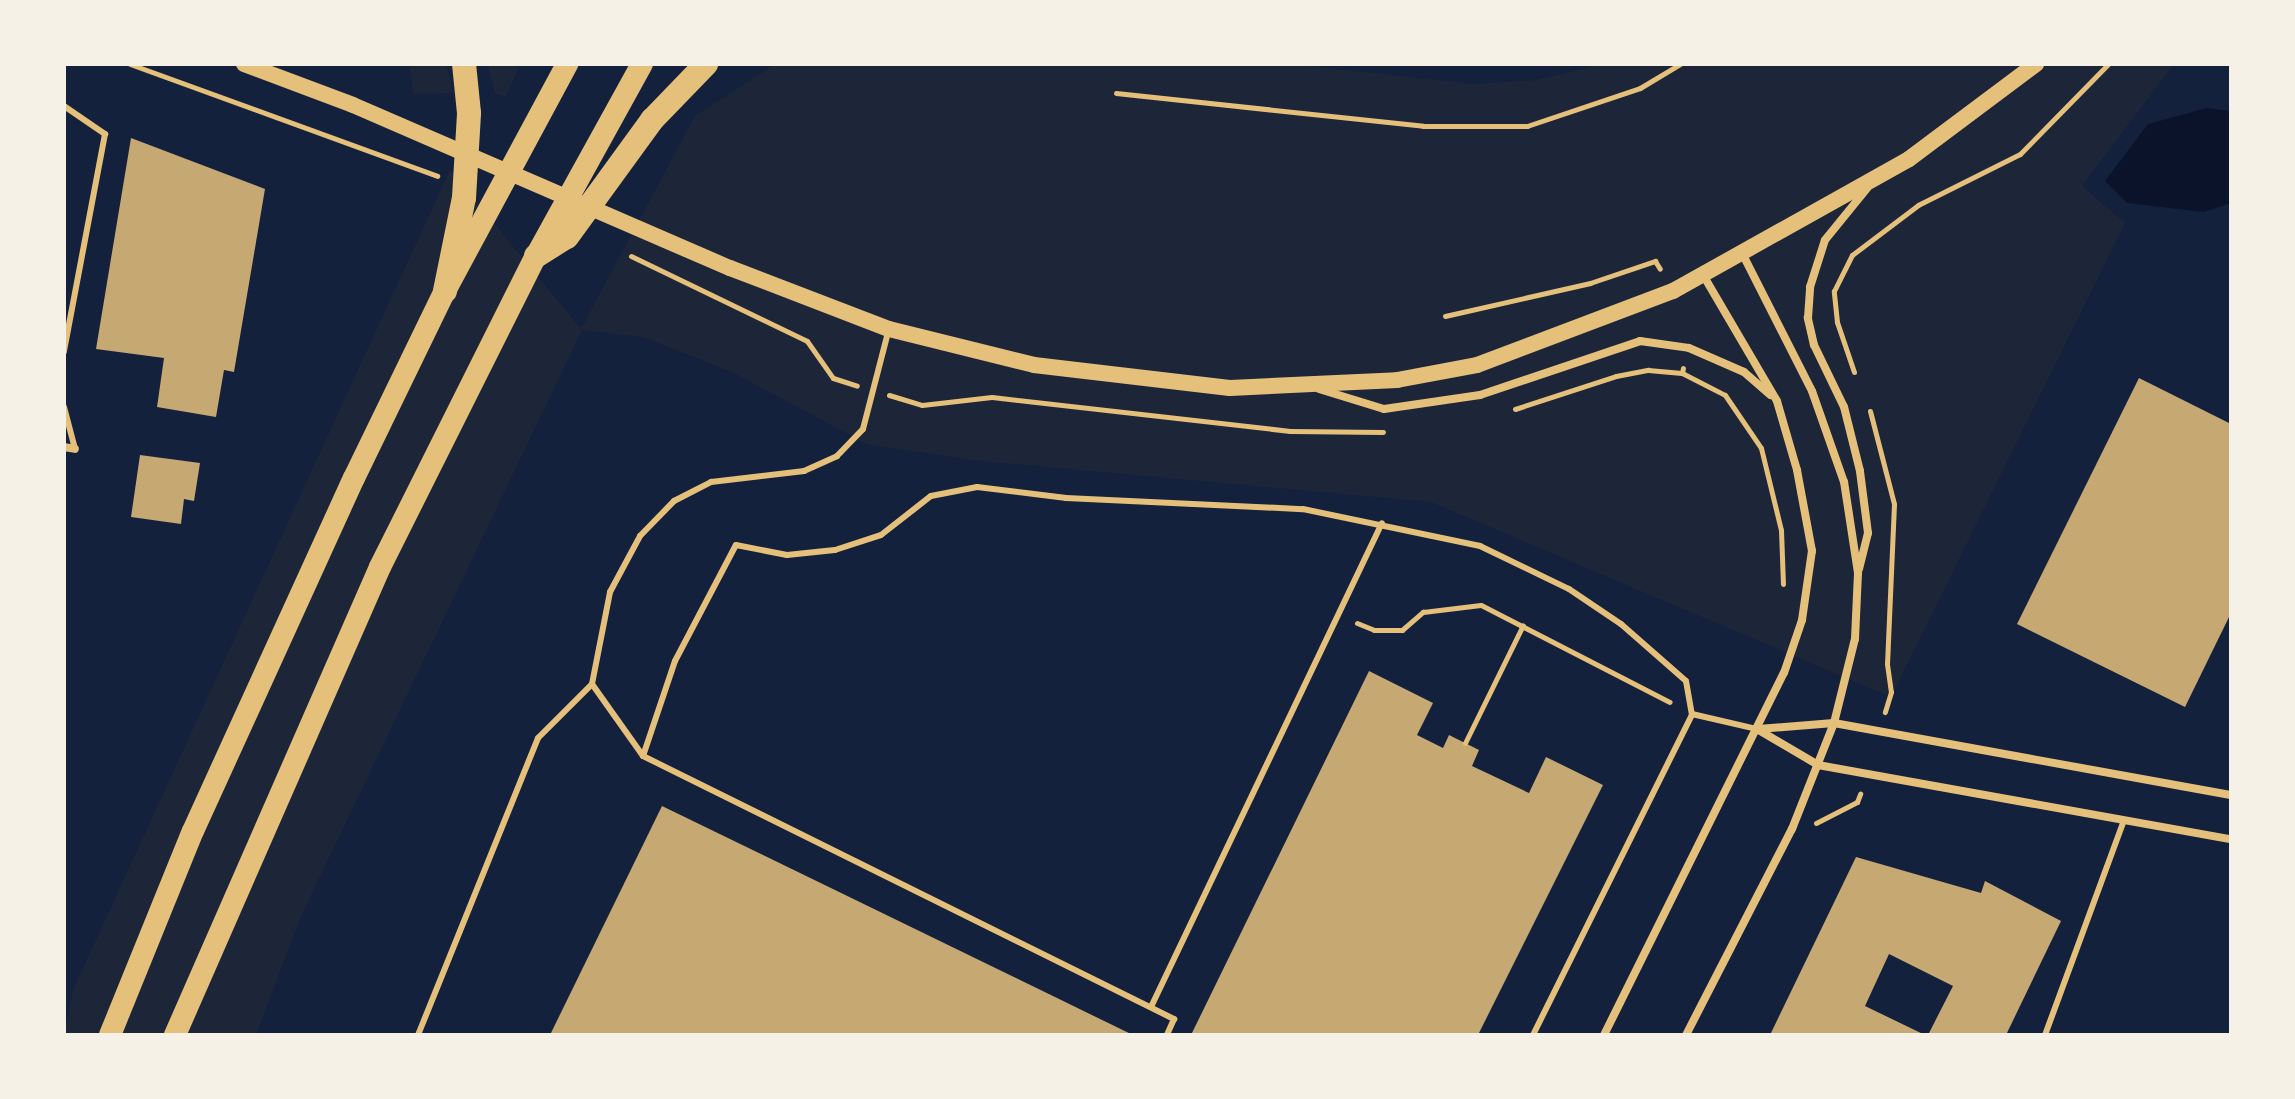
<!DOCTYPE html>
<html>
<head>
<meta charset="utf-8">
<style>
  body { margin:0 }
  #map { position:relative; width:2295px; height:1099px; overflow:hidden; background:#14213d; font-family:"Roboto Condensed",sans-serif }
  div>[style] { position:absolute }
  .green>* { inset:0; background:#1d2539 }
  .water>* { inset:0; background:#0b132b }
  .building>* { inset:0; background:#c6a872 }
  .path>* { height:5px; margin:-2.5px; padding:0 2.5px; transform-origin:2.5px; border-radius:2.5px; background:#e5c07b }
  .service>* { height:6px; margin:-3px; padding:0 3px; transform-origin:3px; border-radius:3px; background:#e5c07b }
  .minor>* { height:8px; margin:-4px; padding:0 4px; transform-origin:4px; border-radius:4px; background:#e5c07b }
  .secondary>* { height:16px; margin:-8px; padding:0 8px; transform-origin:8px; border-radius:8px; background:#e5c07b }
  .trunk>* { height:22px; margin:-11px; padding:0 11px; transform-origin:11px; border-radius:11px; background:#e5c07b }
  .motorway>* { height:24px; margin:-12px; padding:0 12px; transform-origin:12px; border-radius:12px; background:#e5c07b }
  span { translate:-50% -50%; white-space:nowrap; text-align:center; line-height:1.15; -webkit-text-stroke:8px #f6f1e7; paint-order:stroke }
  .frame { position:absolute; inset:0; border:66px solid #f6f1e7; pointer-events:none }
</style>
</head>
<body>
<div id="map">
  <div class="green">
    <i style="clip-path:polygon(409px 64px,446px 64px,454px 93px,413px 94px)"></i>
    <i style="clip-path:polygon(488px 64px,521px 64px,505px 97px,495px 94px)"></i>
    <i style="clip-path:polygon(775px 64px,1292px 64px,1472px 84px,1537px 80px,1603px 64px,2174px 64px,2082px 186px,2125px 223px,1891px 697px,1431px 502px,973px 460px,867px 444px,732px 372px,643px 337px,582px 330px,301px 916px,256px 1035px,64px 1035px,73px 990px,450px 170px,581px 329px,695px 116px)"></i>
  </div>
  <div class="water">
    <i style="clip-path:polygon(2207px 108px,2231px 111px,2231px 203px,2204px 212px,2127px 203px,2105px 181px,2148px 124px)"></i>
  </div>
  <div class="building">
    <i style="clip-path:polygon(131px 138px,265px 189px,234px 372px,224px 370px,216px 417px,157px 407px,164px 358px,96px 349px)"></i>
    <i style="clip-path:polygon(2139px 378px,2231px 424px,2231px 613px,2185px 707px,2017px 624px)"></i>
    <i style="clip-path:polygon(140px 455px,200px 463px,194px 501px,184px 499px,181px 524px,131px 517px)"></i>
    <i style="clip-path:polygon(1369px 671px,1433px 703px,1417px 735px,1443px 748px,1449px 735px,1479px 750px,1472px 766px,1529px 793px,1546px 757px,1603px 785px,1478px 1035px,1191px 1035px)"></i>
    <i style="clip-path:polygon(662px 806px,1133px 1035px,550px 1035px)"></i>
    <i style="clip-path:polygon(1856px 857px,1981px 893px,1985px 881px,2061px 921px,2006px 1035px,1928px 1035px,1953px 986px,1889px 954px,1865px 1006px,1925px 1035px,1770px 1035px)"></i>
  </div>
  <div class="path">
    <i style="left:130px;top:64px;width:327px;rotate:20deg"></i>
    <i style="left:1116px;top:93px;width:309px;rotate:6.1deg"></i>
    <i style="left:1423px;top:126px;width:104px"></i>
    <i style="left:1527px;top:126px;width:119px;rotate:-18.6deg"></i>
    <i style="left:1640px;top:88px;width:47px;rotate:-31deg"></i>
    <i style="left:631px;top:256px;width:195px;rotate:25.8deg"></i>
    <i style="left:807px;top:341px;width:45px;rotate:54.9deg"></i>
    <i style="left:833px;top:378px;width:25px;rotate:18deg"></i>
    <i style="left:1445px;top:316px;width:149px;rotate:-12.8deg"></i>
    <i style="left:1590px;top:283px;width:69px;rotate:-18.7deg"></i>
    <i style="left:1655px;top:261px;width:9px;rotate:58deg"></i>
    <i style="left:1854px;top:372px;width:53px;rotate:-108.8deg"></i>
    <i style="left:1837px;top:322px;width:31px;rotate:-96deg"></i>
    <i style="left:1834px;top:291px;width:40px;rotate:-63.4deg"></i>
    <i style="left:1852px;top:255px;width:83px;rotate:-37.1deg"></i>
    <i style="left:1918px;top:205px;width:114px;rotate:-26.6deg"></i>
    <i style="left:2020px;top:154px;width:126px;rotate:-45.6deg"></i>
    <i style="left:1682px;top:373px;width:48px;rotate:27.1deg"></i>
    <i style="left:1725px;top:395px;width:64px;rotate:55.8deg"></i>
    <i style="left:1761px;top:448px;width:84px;rotate:76.3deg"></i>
    <i style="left:1781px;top:530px;width:54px;rotate:87.9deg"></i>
    <i style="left:889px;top:395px;width:34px;rotate:17deg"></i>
    <i style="left:922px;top:405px;width:70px;rotate:-6.5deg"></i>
    <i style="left:992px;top:397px;width:300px;rotate:6.5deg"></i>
    <i style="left:1290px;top:431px;width:93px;rotate:0.6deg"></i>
    <i style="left:1515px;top:409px;width:106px;rotate:-18.1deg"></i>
    <i style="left:1616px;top:376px;width:33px;rotate:-11deg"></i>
    <i style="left:1648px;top:370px;width:34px;rotate:5deg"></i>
    <i style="left:1682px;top:373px;width:5px;rotate:-79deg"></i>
    <i style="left:1870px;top:411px;width:96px;rotate:75.5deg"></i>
    <i style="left:1894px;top:504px;width:160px;rotate:92.5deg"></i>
    <i style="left:1887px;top:664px;width:28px;rotate:82deg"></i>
    <i style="left:1891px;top:692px;width:21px;rotate:107deg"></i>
    <i style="left:1357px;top:623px;width:18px;rotate:22deg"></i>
    <i style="left:1374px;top:630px;width:28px"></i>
    <i style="left:1402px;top:630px;width:28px;rotate:-41deg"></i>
    <i style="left:1423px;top:612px;width:58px;rotate:-6.9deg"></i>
    <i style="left:1481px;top:605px;width:212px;rotate:27.2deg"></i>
    <i style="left:1465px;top:743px;width:131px;rotate:-63.8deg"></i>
    <i style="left:1816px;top:823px;width:46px;rotate:-27.1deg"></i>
    <i style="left:1857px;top:802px;width:9px;rotate:-69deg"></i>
  </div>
  <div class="service">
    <i style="left:64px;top:106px;width:50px;rotate:34.3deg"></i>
    <i style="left:105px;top:134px;width:222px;rotate:100.7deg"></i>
    <i style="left:64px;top:407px;width:43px;rotate:75.3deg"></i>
    <i style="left:592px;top:684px;width:88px;rotate:54.7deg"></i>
    <i style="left:643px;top:756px;width:593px;rotate:26.35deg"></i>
    <i style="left:1174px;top:1019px;width:17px;rotate:114deg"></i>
    <i style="left:643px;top:756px;width:100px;rotate:-71.4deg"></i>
    <i style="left:675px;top:661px;width:131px;rotate:-62.3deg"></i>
    <i style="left:736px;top:545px;width:52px;rotate:11.1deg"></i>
    <i style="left:787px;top:555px;width:48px;rotate:-5.9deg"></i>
    <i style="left:835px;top:550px;width:48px;rotate:-18.1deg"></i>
    <i style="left:881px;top:535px;width:63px;rotate:-38deg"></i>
    <i style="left:931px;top:496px;width:47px;rotate:-11.1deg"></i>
    <i style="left:977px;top:487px;width:90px;rotate:7deg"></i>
    <i style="left:1066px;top:498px;width:237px;rotate:2.7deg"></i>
    <i style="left:1303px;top:509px;width:181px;rotate:11.8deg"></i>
    <i style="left:1480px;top:546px;width:99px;rotate:25.8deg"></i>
    <i style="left:1569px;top:589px;width:63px;rotate:33.9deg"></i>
    <i style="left:1621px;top:624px;width:86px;rotate:41.2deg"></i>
    <i style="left:1686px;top:681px;width:34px;rotate:80deg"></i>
    <i style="left:1151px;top:1007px;width:536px;rotate:-64.49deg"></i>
    <i style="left:418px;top:1035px;width:320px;rotate:-68deg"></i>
    <i style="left:538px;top:738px;width:76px;rotate:-45deg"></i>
    <i style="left:592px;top:684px;width:94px;rotate:-78.9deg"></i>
    <i style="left:610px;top:592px;width:64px;rotate:-61.8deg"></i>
    <i style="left:640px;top:536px;width:49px;rotate:-45.8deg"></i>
    <i style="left:674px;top:501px;width:42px;rotate:-27.2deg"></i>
    <i style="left:711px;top:482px;width:94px;rotate:-6.7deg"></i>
    <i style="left:804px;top:471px;width:36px;rotate:-24deg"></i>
    <i style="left:837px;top:456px;width:37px;rotate:-46deg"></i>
    <i style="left:863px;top:429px;width:100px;rotate:-75.5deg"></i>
    <i style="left:1533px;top:1035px;width:358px;rotate:-63.6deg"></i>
    <i style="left:1692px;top:714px;width:67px;rotate:13deg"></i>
    <i style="left:2045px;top:1035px;width:229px;rotate:-69.8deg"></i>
  </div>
  <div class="minor">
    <i style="left:1319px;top:389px;width:68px;rotate:17.1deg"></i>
    <i style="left:1384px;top:409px;width:97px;rotate:-8.3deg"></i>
    <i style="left:1480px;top:395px;width:169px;rotate:-18.6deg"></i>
    <i style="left:1640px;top:341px;width:49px;rotate:8.1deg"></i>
    <i style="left:1689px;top:348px;width:60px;rotate:23.6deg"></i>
    <i style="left:1744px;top:372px;width:35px;rotate:41deg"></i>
    <i style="left:64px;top:447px;width:11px;rotate:10deg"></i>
    <i style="left:1859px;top:569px;width:37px;rotate:-76deg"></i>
    <i style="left:1868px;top:533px;width:63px;rotate:-97.4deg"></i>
    <i style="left:1860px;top:471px;width:66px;rotate:-104deg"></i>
    <i style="left:1844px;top:407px;width:69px;rotate:-115.8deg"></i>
    <i style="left:1814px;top:345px;width:28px;rotate:-103deg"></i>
    <i style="left:1808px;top:318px;width:31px;rotate:-86deg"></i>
    <i style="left:1810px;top:287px;width:49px;rotate:-72.3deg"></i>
    <i style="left:1825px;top:240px;width:68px;rotate:-50.9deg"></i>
    <i style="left:1757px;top:729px;width:71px;rotate:30.5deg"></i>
    <i style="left:1818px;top:765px;width:420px;rotate:10.2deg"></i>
    <i style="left:1758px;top:729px;width:76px;rotate:-4.5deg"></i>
    <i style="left:1834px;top:723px;width:403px;rotate:10.3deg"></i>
    <i style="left:1604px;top:1035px;width:404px;rotate:-63.6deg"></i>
    <i style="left:1784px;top:673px;width:56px;rotate:-71.2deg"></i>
    <i style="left:1802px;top:620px;width:70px;rotate:-81.8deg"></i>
    <i style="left:1812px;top:551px;width:82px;rotate:-100.5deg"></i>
    <i style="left:1797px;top:470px;width:72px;rotate:-106.2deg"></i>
    <i style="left:1777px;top:401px;width:146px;rotate:-120.4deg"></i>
    <i style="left:1686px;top:1035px;width:232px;rotate:-62.8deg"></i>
    <i style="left:1792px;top:829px;width:114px;rotate:-68.4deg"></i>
    <i style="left:1834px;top:723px;width:87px;rotate:-76deg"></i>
    <i style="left:1855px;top:639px;width:66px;rotate:-87.4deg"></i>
    <i style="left:1858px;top:573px;width:92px;rotate:-98.7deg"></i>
    <i style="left:1844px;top:482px;width:96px;rotate:-109.4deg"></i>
    <i style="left:1812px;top:391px;width:155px;rotate:-116.9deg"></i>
  </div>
  <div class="secondary">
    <i style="left:244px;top:64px;width:116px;rotate:20.6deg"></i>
    <i style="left:353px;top:105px;width:411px;rotate:23.4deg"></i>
    <i style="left:730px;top:268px;width:170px;rotate:21deg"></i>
    <i style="left:889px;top:329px;width:149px;rotate:13.9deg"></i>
    <i style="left:1034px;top:365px;width:197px;rotate:6.7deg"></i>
    <i style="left:1230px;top:388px;width:167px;rotate:-2.7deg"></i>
    <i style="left:1397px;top:380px;width:81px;rotate:-10.6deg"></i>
    <i style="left:1477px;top:365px;width:210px;rotate:-20.7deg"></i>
    <i style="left:1673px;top:291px;width:270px;rotate:-29.2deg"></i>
    <i style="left:1909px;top:159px;width:159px;rotate:-36.8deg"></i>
  </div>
  <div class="trunk">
    <i style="left:110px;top:1035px;width:220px;rotate:-67.9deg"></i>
    <i style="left:193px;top:831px;width:388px;rotate:-65.5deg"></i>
    <i style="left:354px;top:478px;width:208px;rotate:-64.1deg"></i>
    <i style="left:445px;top:291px;width:258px;rotate:-61.7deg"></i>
    <i style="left:175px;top:1035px;width:511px;rotate:-66.34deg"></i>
    <i style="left:380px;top:567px;width:348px;rotate:-63.4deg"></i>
    <i style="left:536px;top:256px;width:219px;rotate:-61.1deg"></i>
  </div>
  <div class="motorway">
    <i style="left:536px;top:256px;width:36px;rotate:-32deg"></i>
    <i style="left:567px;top:237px;width:145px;rotate:-54deg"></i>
    <i style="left:652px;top:120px;width:78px;rotate:-46deg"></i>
    <i style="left:445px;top:291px;width:95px;rotate:-78.5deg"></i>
    <i style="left:464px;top:198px;width:85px;rotate:-86.6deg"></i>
    <i style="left:469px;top:113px;width:49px;rotate:-95.8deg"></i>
  </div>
  <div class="frame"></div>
</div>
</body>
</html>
